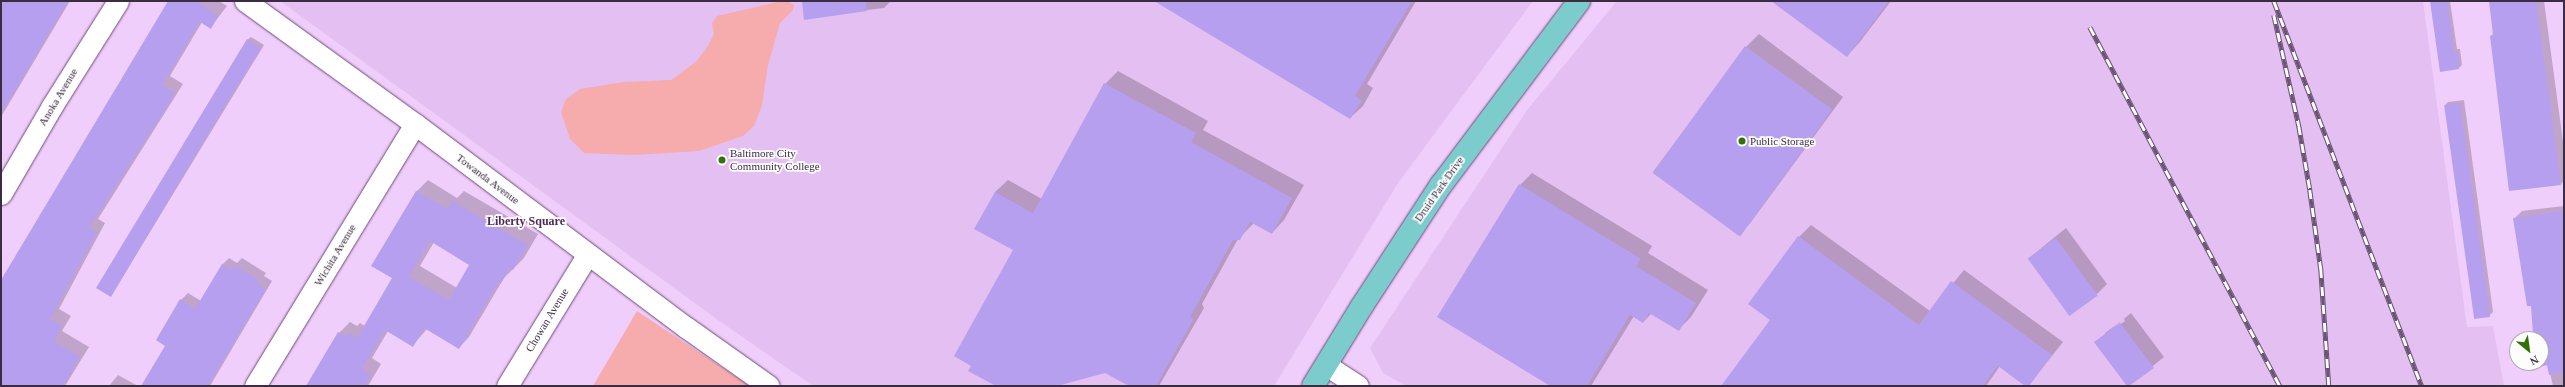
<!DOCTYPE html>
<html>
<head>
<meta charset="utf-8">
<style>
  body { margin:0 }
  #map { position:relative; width:2565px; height:387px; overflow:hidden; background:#f0cefc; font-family:"Times New Roman",serif }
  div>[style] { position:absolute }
  .built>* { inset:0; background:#e4bff1 }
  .green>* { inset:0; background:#f6abad }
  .shadow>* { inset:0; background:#0003 }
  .building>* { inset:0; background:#b69fef; transform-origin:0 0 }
  .roads { filter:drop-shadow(0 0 1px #6e497b) drop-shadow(0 0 1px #6e497b) }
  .minor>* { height:21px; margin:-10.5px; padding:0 10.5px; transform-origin:10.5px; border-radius:10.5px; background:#fff }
  .major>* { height:22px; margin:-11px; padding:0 11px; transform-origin:11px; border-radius:11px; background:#7ccbcd }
  .rail>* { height:4.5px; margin-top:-2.25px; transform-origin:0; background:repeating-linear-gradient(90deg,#fdfdfd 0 9px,#695571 0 18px); box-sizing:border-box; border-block:1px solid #695571 }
  .dots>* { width:11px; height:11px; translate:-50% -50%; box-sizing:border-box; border:2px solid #fdfdfd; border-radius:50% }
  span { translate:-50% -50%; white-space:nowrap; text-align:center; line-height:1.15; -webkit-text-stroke:3.5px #fdfdfd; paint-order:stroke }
  .street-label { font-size:11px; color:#3c2c42 }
  .poi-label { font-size:11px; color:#3c2c42 }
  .left { translate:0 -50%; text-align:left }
  .neighbourhood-label { font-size:12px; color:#4d2a59; font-weight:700 }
  .frame { position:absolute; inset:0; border:2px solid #3c2c42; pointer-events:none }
  .north { position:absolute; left:2509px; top:331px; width:40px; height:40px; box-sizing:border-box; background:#fdfdfd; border:1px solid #b0a9b2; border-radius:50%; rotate:151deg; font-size:11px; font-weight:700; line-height:16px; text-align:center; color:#3c2c42 }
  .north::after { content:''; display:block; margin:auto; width:14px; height:18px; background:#327107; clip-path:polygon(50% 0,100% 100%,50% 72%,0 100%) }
</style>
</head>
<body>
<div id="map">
  <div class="built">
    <i style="clip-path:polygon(280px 1px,1533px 1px,1398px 183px,1274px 386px,813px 386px,718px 320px)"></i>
    <i style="clip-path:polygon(1617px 1px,2423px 1px,2467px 327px,2493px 326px,2504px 386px,1406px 386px,1383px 373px,1370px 348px,1527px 110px)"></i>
  </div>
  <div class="green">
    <i style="clip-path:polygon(778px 2px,789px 2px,794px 5px,793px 10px,780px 23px,768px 65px,762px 105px,754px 126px,743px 136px,699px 151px,634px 155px,584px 153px,570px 139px,561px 112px,566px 99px,580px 89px,624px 82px,671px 80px,697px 61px,708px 46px,714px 34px,712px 23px,717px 16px)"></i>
    <i style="clip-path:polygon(637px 311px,750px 386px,593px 386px)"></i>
  </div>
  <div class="shadow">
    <i style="clip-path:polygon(4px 1px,70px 1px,1px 117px,1px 6px)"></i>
    <i style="clip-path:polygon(169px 1px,219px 1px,227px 6px,211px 27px,202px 22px,170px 76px,183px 84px,98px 219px,105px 223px,59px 309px,71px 316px,62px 331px,89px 347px,65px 386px,1px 386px,1px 282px)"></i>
    <i style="clip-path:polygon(803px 1px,891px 1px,884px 8px,823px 15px)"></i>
    <i style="clip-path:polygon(1156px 1px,1416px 1px,1367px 84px,1373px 88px,1363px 106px,1350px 118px)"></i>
    <i style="clip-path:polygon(1773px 1px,1891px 1px,1859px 43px,1847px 56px)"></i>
    <i style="clip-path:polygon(2431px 1px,2450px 1px,2457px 49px,2460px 49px,2462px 65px,2459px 68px)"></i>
    <i style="clip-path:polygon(2490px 1px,2544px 1px,2564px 149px,2564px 181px,2561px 184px,2491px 36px,2494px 33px)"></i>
    <i style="clip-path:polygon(1759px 34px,1843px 97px,1751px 222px,1738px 235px,1653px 172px,1746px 47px)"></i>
    <i style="clip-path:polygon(251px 37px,264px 45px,111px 296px,247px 40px)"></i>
    <i style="clip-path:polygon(1118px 71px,1208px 121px,1203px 130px,1304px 185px,1284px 220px,1272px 233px,1254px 223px,1238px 239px,1202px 304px,1204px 308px,1159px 386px,1132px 386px,1105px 372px,1062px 384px,1061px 386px,998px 386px,972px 365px,1014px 249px,995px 192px,1008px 180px,1042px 199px,1105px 84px)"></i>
    <i style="clip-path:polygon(2464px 100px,2493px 312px,2489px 316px,2445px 105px,2448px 102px)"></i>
    <i style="clip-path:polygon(1532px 173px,1652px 246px,1648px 253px,1708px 290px,1691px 317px,1679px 329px,1652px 313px,1643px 322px,1634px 316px,1591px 386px,1552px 386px,1520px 185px)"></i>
    <i style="clip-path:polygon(evenodd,428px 180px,457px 198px,464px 191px,538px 234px,524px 258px,504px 278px,469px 337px,459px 348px,427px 329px,413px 345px,388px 331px,372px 358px,381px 364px,368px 386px,307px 386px,339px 333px,350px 322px,357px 326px,360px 323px,365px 326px,394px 278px,373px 266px,417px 191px,428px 180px,434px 242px,471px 264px,457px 288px,420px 266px,434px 242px)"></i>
    <i style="clip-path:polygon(2564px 206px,2564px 386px,2553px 386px,2548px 364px,2540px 363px,2541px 339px,2532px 339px,2531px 336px,2534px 333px,2532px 305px,2514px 219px,2522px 211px)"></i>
    <i style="clip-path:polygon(1811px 225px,1930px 311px,1964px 270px,2063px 342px,2028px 386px,2000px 366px,1986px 386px,1722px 386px,1771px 319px,1799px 237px)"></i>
    <i style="clip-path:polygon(2066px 228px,2107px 284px,2097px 294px,2028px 259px)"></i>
    <i style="clip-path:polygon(229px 258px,237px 263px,242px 258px,266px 273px,264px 276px,272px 281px,210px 386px,142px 386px,166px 345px,181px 300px,188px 293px,201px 301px,222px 265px)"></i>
    <i style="clip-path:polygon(evenodd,2131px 313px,2164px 357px,2128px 386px,2095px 343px,2131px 313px,2124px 319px,2125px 321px,2105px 335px,2105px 333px,2124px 319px)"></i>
    <i style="clip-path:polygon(118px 375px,138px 386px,109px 386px)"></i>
  </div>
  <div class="building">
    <i style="clip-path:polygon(1px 1px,68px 1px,1px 114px)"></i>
    <i style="clip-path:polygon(168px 1px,197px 1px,218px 16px,211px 29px,200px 22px,162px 85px,175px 93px,89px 228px,97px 232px,50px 319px,62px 325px,54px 341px,80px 357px,63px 386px,1px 386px,1px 280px)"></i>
    <i style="clip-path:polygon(802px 1px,866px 1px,867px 11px,804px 20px)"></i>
    <i style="clip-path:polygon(1154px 1px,1412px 1px,1355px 96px,1362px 101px,1350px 119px)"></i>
    <i style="clip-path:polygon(1771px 1px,1889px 1px,1847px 57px)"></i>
    <i style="clip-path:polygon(2430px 1px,2447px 1px,2454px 52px,2457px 52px,2459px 69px,2440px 72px)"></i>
    <i style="clip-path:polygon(2489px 1px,2536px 1px,2561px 185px,2509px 191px,2490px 36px,2493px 35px)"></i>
    <i style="clip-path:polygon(247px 39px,261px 49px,219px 115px,111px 297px,96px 288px)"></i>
    <i style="left:1745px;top:46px;width:108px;height:157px;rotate:36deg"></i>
    <i style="clip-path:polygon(1104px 83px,1196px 133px,1191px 142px,1292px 198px,1272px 234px,1250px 222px,1240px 240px,1233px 240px,1190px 317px,1193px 319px,1192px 322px,1156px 386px,1129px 386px,1105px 373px,1057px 386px,996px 386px,968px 371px,971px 366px,954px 356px,1013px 250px,974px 229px,995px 192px,1033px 213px)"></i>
    <i style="left:2460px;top:103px;width:216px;height:16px;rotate:82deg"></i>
    <i style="clip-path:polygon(1519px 184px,1641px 259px,1636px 266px,1696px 303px,1679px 331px,1649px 313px,1643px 323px,1630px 315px,1587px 386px,1550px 386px,1437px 317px)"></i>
    <i style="clip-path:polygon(evenodd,416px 191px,448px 209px,452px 201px,528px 245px,513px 270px,510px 268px,501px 283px,499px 281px,459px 349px,424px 328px,413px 347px,385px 330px,362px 369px,371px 375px,364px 386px,306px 386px,338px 332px,346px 337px,349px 333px,357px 338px,392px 278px,371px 266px,416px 191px,430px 241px,469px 265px,449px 300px,409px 277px,430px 241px)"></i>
    <i style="clip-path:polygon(2564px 211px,2564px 372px,2549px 375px,2547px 365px,2540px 367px,2539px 363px,2541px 363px,2541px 339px,2533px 339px,2533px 335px,2531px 306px,2527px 306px,2513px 218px)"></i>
    <i style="clip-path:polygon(1798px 236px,1919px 325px,1951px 281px,2052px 355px,2029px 386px,2025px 386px,1998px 366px,1983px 386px,1721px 386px,1770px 320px,1748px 304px)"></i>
    <i style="left:2056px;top:238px;width:71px;height:35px;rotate:54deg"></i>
    <i style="clip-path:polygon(222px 264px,231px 270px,234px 265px,259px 280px,257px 283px,266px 289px,208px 386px,141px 386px,165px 346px,156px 340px,180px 299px,195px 309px)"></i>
    <i style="clip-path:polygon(2120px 323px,2154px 368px,2129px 386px,2127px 386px,2094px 342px)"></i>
  </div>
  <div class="roads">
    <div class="minor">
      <i style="left:245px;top:1px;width:210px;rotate:35.9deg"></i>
      <i style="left:415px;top:124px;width:340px;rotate:36.9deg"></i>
      <i style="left:687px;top:328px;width:100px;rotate:35.3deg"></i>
      <i style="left:1px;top:194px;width:102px;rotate:-59.9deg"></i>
      <i style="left:52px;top:106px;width:124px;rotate:-57.8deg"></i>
      <i style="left:1326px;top:365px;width:38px;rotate:33deg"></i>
      <i style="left:255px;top:386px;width:307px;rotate:-58.6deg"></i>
      <i style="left:507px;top:386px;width:155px;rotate:-58.5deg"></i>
    </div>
    <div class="major">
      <i style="left:1313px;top:386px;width:94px;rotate:-58.5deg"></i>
      <i style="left:1362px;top:306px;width:145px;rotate:-56.9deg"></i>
      <i style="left:1441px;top:185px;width:230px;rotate:-53.1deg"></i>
    </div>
  </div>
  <div class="rail">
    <i style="left:2274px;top:1px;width:412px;rotate:69deg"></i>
    <i style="left:2274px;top:15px;width:114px;rotate:77.3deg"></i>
    <i style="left:2299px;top:126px;width:65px;rotate:80.2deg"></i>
    <i style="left:2310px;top:190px;width:80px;rotate:82.1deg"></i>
    <i style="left:2321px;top:269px;width:117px;rotate:86.1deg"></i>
    <i style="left:2090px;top:27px;width:406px;rotate:62.1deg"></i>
  </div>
  <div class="dots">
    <i style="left:1742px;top:141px;background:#327107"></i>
    <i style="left:722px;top:160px;background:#327107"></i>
  </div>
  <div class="street-label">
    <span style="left:58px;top:97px;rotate:-59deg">Anoka Avenue</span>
    <span style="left:488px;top:179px;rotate:37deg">Towanda Avenue</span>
    <span style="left:1439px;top:189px;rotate:-55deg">Druid Park Drive</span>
    <span style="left:335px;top:255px;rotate:-59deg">Wichita Avenue</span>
    <span style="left:547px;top:320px;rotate:-59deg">Chowan Avenue</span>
  </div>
  <div class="poi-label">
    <span class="left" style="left:1750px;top:141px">Public Storage</span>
    <span class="left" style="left:730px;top:160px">Baltimore City<br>Community College</span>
  </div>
  <div class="neighbourhood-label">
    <span style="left:526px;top:222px">Liberty Square</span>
  </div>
  <div class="frame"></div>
  <div class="north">N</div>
</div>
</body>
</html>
